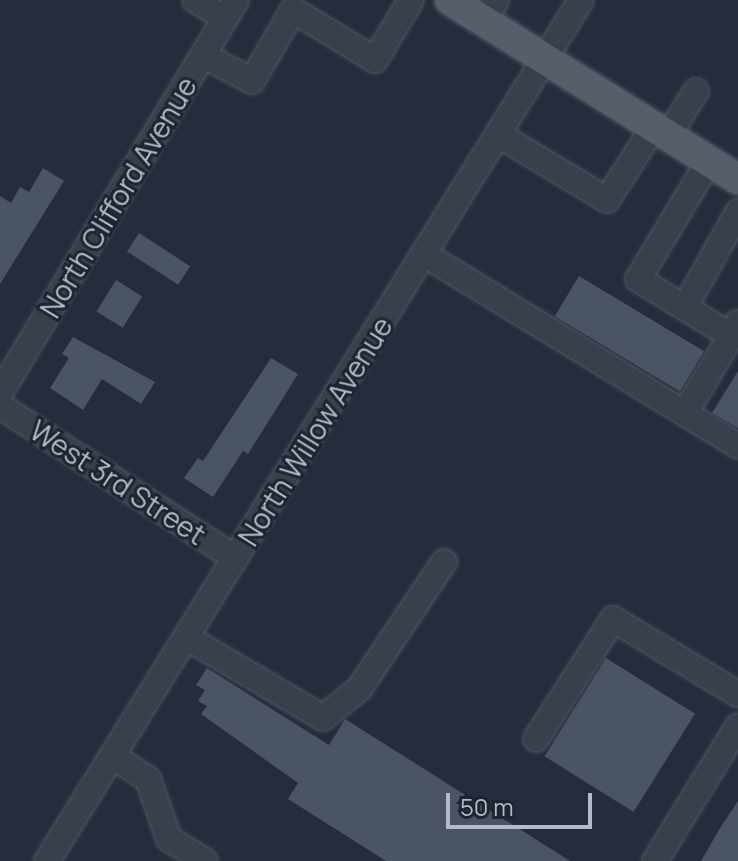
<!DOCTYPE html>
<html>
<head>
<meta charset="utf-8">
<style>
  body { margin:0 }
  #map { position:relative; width:738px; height:861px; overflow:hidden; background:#252c3b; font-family:Manrope,sans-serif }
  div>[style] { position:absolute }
  .building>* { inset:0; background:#4b5465; transform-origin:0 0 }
  .roads { filter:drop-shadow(0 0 2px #515763) drop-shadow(0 0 2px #515763) }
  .minor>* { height:24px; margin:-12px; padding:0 12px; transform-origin:12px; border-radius:12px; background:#393f4b }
  .major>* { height:30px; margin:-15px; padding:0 15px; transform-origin:15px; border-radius:15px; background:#575e6b }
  span { translate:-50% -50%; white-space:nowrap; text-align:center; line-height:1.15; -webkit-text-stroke:6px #1e2430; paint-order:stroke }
  .street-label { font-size:28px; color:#b4bac7 }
  .scale { position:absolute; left:446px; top:793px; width:146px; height:36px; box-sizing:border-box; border:4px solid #b4bac7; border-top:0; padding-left:10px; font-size:24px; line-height:28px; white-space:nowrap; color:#b4bac7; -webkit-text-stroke:6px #1e2430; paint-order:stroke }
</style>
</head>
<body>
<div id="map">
  <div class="building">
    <i style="clip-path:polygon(43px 168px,64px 181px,0 284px,0 196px,11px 203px,20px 187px,29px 192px)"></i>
    <i style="left:139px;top:233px;width:61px;height:22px;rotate:33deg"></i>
    <i style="left:579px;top:276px;width:146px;height:47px;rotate:31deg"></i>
    <i style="left:116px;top:280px;width:31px;height:37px;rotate:32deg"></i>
    <i style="clip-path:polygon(73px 337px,155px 382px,141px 404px,102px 379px,83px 410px,50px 388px,69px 358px,62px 354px)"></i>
    <i style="clip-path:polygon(271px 358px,298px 374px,248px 454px,243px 451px,213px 497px,184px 478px,198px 458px,203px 461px)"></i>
    <i style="clip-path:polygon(738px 371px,738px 428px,712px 413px)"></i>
    <i style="left:606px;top:658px;width:105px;height:116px;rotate:32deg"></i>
    <i style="clip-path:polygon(207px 668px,329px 745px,345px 719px,570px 861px,386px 861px,288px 799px,298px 783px,201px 714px,207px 706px,198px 701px,205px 690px,196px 685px)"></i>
    <i style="clip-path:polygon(738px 801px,738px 861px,701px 861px,720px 828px)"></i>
  </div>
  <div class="roads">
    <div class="minor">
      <i style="left:195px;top:0;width:35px;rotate:31deg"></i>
      <i style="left:483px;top:21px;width:25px;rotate:-58deg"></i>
      <i style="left:203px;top:55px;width:55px;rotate:28deg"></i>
      <i style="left:252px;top:81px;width:82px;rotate:-60deg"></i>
      <i style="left:293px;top:10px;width:96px;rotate:31.4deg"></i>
      <i style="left:375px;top:60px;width:70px;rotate:-59deg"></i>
      <i style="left:499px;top:135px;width:126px;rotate:31deg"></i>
      <i style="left:607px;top:200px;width:87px;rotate:-57.2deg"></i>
      <i style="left:668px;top:136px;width:53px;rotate:-58.1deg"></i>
      <i style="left:709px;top:161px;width:138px;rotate:121deg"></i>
      <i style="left:638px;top:279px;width:109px;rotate:31.5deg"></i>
      <i style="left:731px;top:336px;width:15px;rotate:-62deg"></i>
      <i style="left:424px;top:254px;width:368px;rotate:31.4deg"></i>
      <i style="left:685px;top:307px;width:109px;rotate:-60.8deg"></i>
      <i style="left:0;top:393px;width:458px;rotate:-59deg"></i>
      <i style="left:0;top:406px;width:280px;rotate:32.9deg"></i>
      <i style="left:685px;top:413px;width:90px;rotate:-59.1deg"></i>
      <i style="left:186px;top:637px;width:159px;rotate:30.6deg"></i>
      <i style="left:323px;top:718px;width:46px;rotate:-38.9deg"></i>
      <i style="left:359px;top:689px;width:153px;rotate:-56.2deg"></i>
      <i style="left:536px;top:739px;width:143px;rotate:-57.3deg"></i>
      <i style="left:613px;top:619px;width:146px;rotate:31deg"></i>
      <i style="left:112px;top:756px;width:43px;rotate:32.6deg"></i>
      <i style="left:148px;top:779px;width:64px;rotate:70.7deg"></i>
      <i style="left:169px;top:839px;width:42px;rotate:31.4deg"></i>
      <i style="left:47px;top:861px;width:1013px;rotate:-58.19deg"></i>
      <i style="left:655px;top:861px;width:158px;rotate:-58.4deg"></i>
    </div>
    <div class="major">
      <i style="left:450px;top:0;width:339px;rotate:31.9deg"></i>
    </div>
  </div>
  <div class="street-label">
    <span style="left:118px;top:197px;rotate:-59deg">North Clifford Avenue</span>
    <span style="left:315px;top:431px;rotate:-58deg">North Willow Avenue</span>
    <span style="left:118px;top:482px;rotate:33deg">West 3rd Street</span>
  </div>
  <div class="scale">50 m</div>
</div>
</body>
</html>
